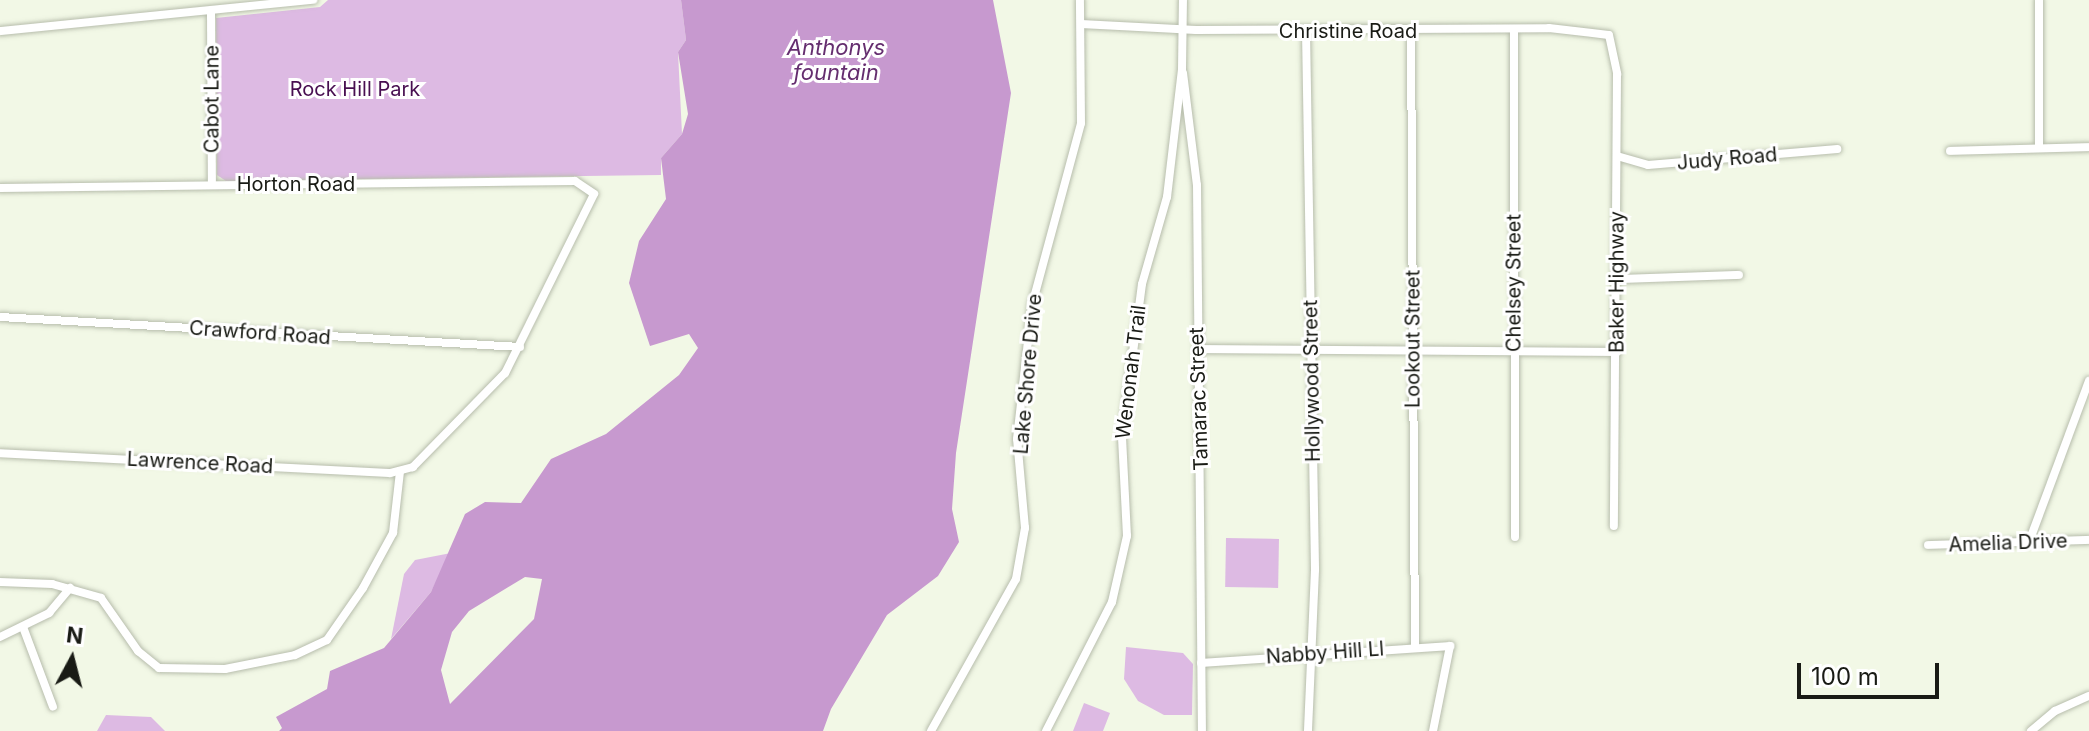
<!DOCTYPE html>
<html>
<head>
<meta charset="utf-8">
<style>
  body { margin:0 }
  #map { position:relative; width:2089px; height:731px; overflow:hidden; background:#f2f8e6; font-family:Inter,sans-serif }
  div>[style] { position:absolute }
  .green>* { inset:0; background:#ddbae3; transform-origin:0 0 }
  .water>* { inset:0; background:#c799cf }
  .roads { filter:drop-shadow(0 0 2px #b7bdac) drop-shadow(0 0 2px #b7bdac) }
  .minor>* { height:8px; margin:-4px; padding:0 4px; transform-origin:4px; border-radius:4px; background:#fff }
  span { translate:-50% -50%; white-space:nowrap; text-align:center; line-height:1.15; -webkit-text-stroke:6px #fff; paint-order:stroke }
  .street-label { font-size:20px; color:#191b15 }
  .park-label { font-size:20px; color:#480f51 }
  .water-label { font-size:22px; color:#652e6f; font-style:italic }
  .north { position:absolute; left:32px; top:619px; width:80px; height:80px; -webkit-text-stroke:6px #fff; paint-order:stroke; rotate:7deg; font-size:22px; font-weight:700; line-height:32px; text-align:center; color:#191b15 }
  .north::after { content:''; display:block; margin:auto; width:28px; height:36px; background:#191b15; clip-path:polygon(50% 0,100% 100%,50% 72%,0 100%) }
  .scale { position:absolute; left:1797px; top:663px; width:142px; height:36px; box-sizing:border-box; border:4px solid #191b15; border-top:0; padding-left:10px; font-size:24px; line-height:28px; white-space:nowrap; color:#191b15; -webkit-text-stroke:6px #fff; paint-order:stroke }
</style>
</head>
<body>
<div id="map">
  <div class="green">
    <i style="clip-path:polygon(328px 0,681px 0,686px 40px,678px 52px,682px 134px,661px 158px,661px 175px,226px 181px,217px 175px,216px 18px,320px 7px)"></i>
    <i style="left:1226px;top:538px;width:53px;height:49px;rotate:1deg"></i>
    <i style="clip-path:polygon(451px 553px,431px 592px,391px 639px,404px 574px,415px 560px)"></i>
    <i style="clip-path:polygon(1126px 647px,1183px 653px,1193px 664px,1192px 715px,1164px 715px,1138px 701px,1124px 679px)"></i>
    <i style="clip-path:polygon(1084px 703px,1110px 713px,1103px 731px,1073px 731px)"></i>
    <i style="clip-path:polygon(106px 715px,151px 717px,165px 731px,97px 731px)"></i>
  </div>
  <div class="water">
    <i style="clip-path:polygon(evenodd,681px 0,993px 0,1011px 93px,956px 453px,952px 509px,959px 542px,938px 576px,887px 615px,831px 709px,823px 731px,279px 731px,282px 728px,276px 717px,327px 689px,330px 671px,384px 648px,431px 592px,465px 514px,485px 502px,521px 503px,551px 459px,606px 434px,679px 375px,698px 348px,689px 334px,650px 346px,629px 283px,639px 241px,666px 199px,661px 158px,682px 134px,688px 114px,678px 52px,686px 40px,681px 0,525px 577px,542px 579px,534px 619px,450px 704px,441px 670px,452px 632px,469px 611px,525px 577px)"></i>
  </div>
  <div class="roads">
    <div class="minor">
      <i style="left:211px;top:13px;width:171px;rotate:89.7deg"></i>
      <i style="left:1081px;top:24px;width:115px;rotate:3deg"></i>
      <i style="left:1196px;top:30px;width:353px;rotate:-0.3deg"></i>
      <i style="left:1549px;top:28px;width:60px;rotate:6.7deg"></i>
      <i style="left:1609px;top:35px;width:40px;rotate:78deg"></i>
      <i style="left:1617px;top:74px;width:452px;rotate:90.4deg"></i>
      <i style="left:1514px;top:29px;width:508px;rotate:89.89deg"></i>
      <i style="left:0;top:31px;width:315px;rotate:-5.7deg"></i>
      <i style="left:1306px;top:31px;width:539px;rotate:89.04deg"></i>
      <i style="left:1315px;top:570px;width:161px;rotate:92.5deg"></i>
      <i style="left:1411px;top:31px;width:616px;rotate:89.63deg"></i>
      <i style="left:1183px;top:73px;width:113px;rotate:82.9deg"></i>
      <i style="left:1197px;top:185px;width:546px;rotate:89.48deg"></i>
      <i style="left:2039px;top:148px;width:148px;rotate:-90deg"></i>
      <i style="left:1950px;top:151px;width:139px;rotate:-1.6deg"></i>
      <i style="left:1617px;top:156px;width:32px;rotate:16deg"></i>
      <i style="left:1648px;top:165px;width:190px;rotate:-4.8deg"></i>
      <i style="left:0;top:188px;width:575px;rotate:-0.7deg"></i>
      <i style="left:575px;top:181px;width:23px;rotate:34deg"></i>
      <i style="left:594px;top:194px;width:200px;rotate:116.4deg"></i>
      <i style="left:505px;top:373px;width:132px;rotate:134.4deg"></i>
      <i style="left:413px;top:467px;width:24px;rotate:165deg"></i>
      <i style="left:390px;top:473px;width:391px;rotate:-177.1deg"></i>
      <i style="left:1618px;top:279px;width:121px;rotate:-1.9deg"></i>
      <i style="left:0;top:317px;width:521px;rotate:3.3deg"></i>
      <i style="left:1198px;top:349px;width:419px;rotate:0.4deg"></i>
      <i style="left:2029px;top:542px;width:172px;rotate:-69.6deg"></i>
      <i style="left:1928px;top:545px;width:161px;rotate:-1.8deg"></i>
      <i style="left:0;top:582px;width:52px;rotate:2.2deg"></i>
      <i style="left:52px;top:584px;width:51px;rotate:15.9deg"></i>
      <i style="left:101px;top:598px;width:65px;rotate:55.1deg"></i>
      <i style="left:138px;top:651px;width:27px;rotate:39deg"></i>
      <i style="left:159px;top:668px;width:66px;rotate:0.9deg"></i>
      <i style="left:225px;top:669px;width:71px;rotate:-11.3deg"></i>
      <i style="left:295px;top:655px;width:35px;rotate:-25deg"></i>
      <i style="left:327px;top:640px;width:63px;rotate:-55.3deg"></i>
      <i style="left:363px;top:588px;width:63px;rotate:-61.4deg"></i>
      <i style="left:393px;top:533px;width:61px;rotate:-83.5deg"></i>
      <i style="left:23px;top:627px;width:85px;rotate:69.4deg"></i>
      <i style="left:0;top:637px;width:55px;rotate:-26.1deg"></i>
      <i style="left:49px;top:613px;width:33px;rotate:-50deg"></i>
      <i style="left:1201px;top:663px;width:250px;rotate:-3.9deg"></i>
      <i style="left:1450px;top:646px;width:87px;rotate:101.3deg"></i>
      <i style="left:931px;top:731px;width:174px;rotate:-60.8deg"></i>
      <i style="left:1016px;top:579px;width:52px;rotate:-80deg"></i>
      <i style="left:1025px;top:528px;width:89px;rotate:-95.1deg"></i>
      <i style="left:1017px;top:439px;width:135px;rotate:-83.6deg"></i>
      <i style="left:1032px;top:305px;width:188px;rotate:-74.9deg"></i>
      <i style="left:1081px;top:123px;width:123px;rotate:-90.5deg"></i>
      <i style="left:1046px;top:731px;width:145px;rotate:-62.9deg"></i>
      <i style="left:1112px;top:602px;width:68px;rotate:-77.2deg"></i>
      <i style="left:1127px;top:536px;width:100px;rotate:-92.9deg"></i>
      <i style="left:1122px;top:436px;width:153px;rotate:-82.5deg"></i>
      <i style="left:1142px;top:284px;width:91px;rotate:-74deg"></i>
      <i style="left:1167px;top:197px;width:129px;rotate:-83.3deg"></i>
      <i style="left:1182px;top:69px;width:69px;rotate:-89.2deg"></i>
      <i style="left:2031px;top:731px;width:31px;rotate:-40deg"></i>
      <i style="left:2055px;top:711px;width:37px;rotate:-24deg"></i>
    </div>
  </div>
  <div class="street-label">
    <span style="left:1348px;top:31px">Christine Road</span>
    <span style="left:212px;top:99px;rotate:-90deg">Cabot Lane</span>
    <span style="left:1727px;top:159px;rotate:-5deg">Judy Road</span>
    <span style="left:296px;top:184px">Horton Road</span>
    <span style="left:1617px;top:282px;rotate:-90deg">Baker Highway</span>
    <span style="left:1514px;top:283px;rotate:-90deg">Chelsey Street</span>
    <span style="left:260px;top:333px;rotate:4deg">Crawford Road</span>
    <span style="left:1413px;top:339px;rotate:-90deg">Lookout Street</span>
    <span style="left:1131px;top:372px;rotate:-83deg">Wenonah Trail</span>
    <span style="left:1028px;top:374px;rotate:-85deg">Lake Shore Drive</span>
    <span style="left:1312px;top:381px;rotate:-91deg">Hollywood Street</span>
    <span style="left:1199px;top:399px;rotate:-92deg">Tamarac Street</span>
    <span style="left:200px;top:463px;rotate:3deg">Lawrence Road</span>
    <span style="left:2008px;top:543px;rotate:-2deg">Amelia Drive</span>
    <span style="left:1325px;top:653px;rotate:-4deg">Nabby Hill Ll</span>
  </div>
  <div class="park-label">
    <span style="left:355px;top:89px">Rock Hill Park</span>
  </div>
  <div class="water-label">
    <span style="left:836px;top:60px">Anthonys<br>fountain</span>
  </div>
  <div class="north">N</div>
  <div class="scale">100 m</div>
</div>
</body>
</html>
